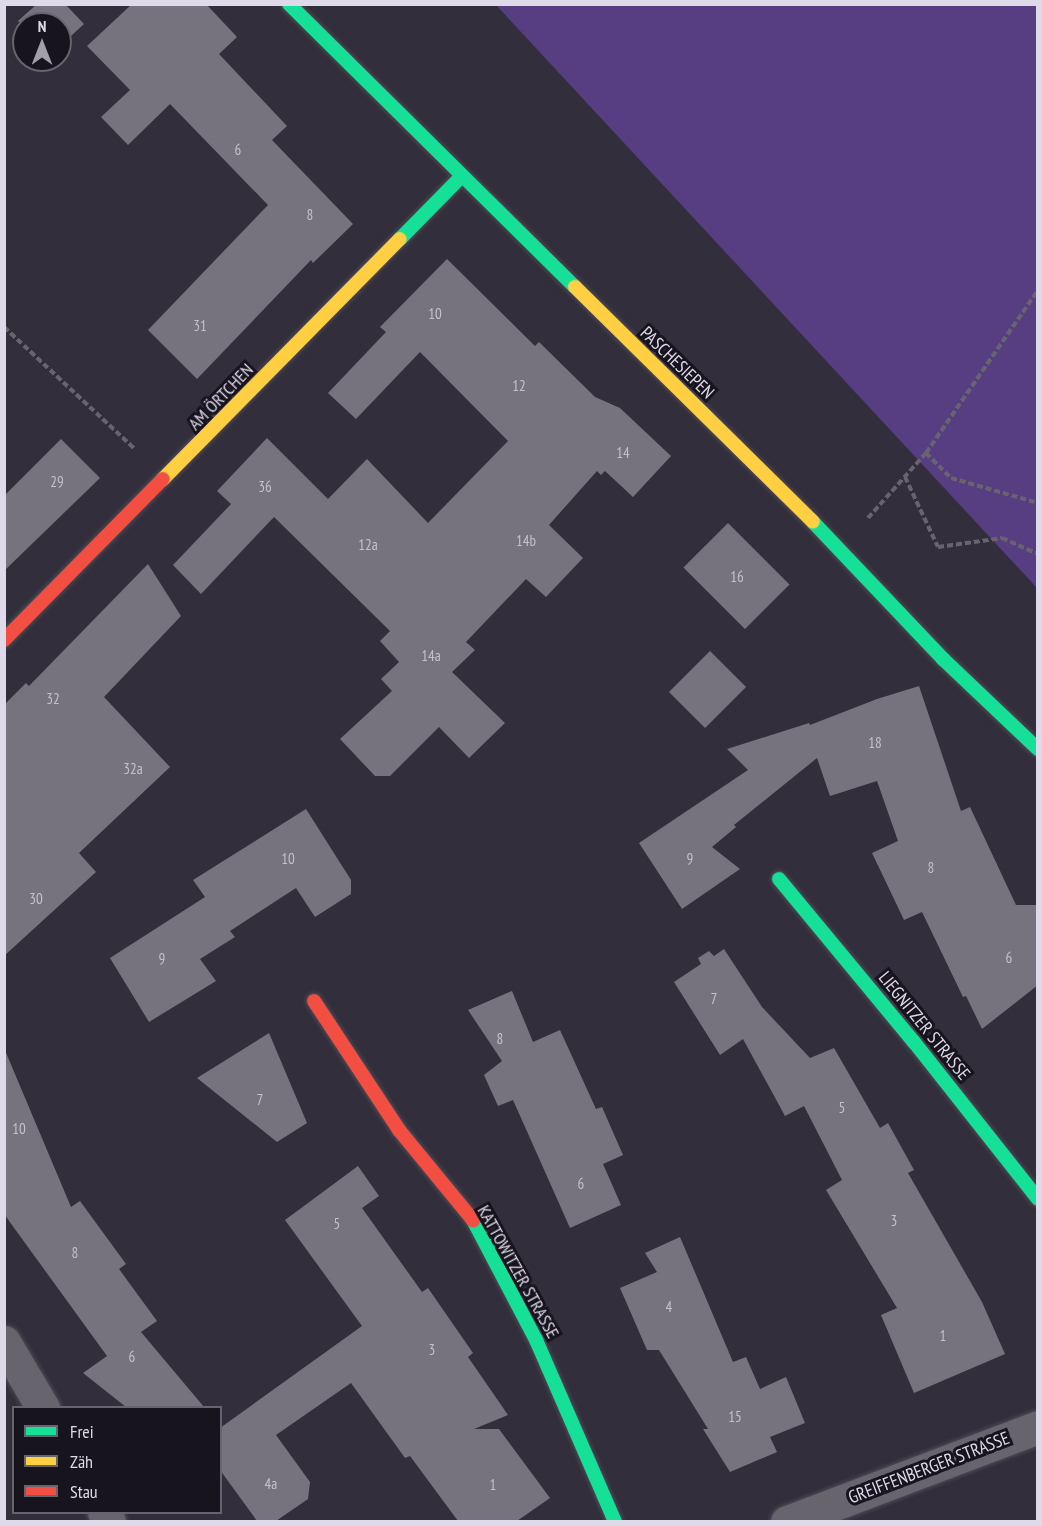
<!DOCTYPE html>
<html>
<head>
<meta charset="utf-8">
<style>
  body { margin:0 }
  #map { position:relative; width:1042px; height:1526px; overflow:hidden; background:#322e3b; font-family:"PT Sans Narrow",sans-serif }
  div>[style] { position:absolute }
  .forest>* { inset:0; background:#573e83 }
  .building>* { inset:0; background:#76737e; transform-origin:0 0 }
  .path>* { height:4px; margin-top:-2px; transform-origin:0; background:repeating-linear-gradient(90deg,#67646d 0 6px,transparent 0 9px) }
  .roads { filter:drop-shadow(0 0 2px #4e4a56) drop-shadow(0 0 2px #4e4a56) }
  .street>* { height:33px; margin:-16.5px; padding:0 16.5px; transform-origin:16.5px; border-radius:16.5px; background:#68646e }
  .fast>* { height:14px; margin:-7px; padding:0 7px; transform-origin:7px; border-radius:7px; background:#16e098 }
  .slow>* { height:14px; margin:-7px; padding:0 7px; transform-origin:7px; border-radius:7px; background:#ffcf43 }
  .jam>* { height:14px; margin:-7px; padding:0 7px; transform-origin:7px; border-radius:7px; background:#f24e42 }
  span { translate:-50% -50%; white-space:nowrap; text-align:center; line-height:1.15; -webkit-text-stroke:6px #17141e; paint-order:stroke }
  .number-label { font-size:15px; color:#c4c0ce }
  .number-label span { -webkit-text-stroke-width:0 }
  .street-label { font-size:18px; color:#dedae9 }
  .frame { position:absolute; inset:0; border:6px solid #dedae9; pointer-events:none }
  .legend { position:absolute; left:12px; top:1406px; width:210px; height:108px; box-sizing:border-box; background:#17141e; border:2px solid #67636f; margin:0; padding:8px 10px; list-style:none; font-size:18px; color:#dedae9 }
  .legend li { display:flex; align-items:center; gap:12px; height:30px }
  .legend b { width:30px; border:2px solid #67636f }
  .north { position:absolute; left:12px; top:12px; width:60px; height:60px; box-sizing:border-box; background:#17141e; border:2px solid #67636f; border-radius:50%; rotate:0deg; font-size:16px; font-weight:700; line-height:24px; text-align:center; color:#dedae9 }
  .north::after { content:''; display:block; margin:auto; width:21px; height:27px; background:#a29eac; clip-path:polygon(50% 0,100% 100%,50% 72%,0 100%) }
</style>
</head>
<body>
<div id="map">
  <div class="forest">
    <i style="clip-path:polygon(496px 5px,1037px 5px,1037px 588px)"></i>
  </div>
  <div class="building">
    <i style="clip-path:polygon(37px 4px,65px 4px,84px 24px,60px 46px,60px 24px,24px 24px,24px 27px,18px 21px)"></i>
    <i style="clip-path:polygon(132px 4px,206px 4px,237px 37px,219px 54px,287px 126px,272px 140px,353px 224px,313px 263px,311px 260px,197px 379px,148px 330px,268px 205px,170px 104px,128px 145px,101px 117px,130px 90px,87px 46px)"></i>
    <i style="clip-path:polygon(447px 259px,535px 346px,539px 342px,595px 397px,620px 408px,671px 456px,633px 497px,605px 471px,601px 475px,597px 471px,549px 525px,583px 558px,546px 597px,526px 579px,466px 642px,475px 650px,452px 672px,505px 723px,469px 758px,439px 727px,390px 776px,375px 776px,340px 739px,392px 691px,381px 679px,399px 662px,380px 641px,390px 631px,274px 517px,201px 594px,173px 565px,231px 504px,217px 491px,267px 438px,328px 499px,367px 459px,428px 523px,508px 441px,420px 352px,356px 419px,328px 393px,386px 332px,380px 327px)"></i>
    <i style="clip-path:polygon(61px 439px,100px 478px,4px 571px,4px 496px)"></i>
    <i style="left:728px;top:523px;width:87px;height:63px;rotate:45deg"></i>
    <i style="clip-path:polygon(148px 564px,181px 616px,104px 697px,170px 767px,79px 853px,96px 872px,4px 956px,4px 705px,26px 683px,29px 686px)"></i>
    <i style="left:710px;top:651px;width:51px;height:58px;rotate:45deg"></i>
    <i style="clip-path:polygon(919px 686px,961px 811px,970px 807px,1016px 905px,1038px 905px,1038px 985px,982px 1029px,966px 996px,963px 997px,922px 912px,904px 920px,872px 853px,898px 841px,877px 781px,830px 796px,817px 758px,734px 825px,736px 827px,712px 847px,740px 869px,682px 909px,639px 843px,748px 770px,727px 749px,809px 723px,810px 725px,877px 699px)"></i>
    <i style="clip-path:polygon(306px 809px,351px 880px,351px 894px,315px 917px,296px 888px,230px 931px,235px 937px,200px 959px,216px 981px,149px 1022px,110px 958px,205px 897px,193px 880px)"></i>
    <i style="clip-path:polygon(724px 949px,762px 1007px,810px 1058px,834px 1048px,880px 1128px,888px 1123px,914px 1170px,908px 1173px,982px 1302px,1005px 1354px,914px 1393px,881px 1315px,897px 1308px,826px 1190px,842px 1180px,804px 1106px,785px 1116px,743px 1039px,720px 1055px,674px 982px,701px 964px,698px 958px,709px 951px,714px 956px)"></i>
    <i style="clip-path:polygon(512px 991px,533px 1042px,560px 1030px,596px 1109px,602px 1107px,623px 1155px,603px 1164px,621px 1205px,570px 1228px,513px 1100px,498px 1106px,484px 1075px,502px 1061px,468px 1010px)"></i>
    <i style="clip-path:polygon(269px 1033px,307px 1123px,277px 1142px,197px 1078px)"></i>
    <i style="clip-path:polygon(4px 1048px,71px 1207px,80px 1201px,126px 1264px,119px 1269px,157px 1321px,141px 1332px,204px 1407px,126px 1407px,83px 1373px,107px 1356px,4px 1214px)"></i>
    <i style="clip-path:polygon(358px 1166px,379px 1196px,362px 1208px,422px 1292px,428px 1288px,473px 1353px,468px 1357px,508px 1415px,474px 1429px,499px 1429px,550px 1498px,517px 1521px,458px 1521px,410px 1456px,405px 1458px,351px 1383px,276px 1435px,310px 1482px,308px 1499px,276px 1521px,257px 1521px,220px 1470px,220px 1428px,362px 1326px,285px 1220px)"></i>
    <i style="clip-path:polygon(680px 1237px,733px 1362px,746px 1357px,760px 1389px,786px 1377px,805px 1423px,770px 1437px,777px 1452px,730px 1472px,703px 1429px,708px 1429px,659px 1350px,647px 1350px,620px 1288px,657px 1272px,645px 1253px)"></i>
  </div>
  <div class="path">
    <i style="left:4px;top:327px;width:180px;rotate:43deg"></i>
    <i style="left:926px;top:453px;width:35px;rotate:45deg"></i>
    <i style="left:951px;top:478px;width:91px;rotate:16deg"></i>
    <i style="left:905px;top:477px;width:77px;rotate:64.8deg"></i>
    <i style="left:938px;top:547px;width:65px;rotate:-8deg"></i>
    <i style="left:1002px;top:538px;width:39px;rotate:24deg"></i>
    <i style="left:868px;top:518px;width:87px;rotate:-48.3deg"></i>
    <i style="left:926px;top:453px;width:198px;rotate:-55.5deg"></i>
  </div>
  <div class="roads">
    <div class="street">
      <i style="left:4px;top:1342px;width:77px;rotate:59.4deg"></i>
      <i style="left:104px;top:1512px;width:11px;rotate:63deg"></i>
      <i style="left:787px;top:1522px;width:268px;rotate:-20.7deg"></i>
    </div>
    <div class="fast">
      <i style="left:289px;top:4px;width:402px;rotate:44.7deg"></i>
      <i style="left:400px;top:239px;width:87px;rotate:-45.5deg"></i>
      <i style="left:813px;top:522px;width:189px;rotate:46.5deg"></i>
      <i style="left:943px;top:659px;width:131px;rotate:43.5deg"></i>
      <i style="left:779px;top:879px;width:212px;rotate:50.4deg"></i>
      <i style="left:914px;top:1042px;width:200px;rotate:51.7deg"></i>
      <i style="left:473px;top:1220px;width:136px;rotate:62.3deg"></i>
      <i style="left:536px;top:1340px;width:198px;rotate:66.5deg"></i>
    </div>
    <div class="slow">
      <i style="left:575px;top:287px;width:334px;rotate:44.6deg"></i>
      <i style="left:163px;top:479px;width:337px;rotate:-45.4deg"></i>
    </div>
    <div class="jam">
      <i style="left:4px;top:640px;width:226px;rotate:-45.4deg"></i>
      <i style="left:314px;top:1001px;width:154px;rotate:56.6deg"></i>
      <i style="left:399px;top:1130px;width:117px;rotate:50.6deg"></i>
    </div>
  </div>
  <div class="number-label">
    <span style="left:238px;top:150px">6</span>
    <span style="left:310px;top:215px">8</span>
    <span style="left:435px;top:314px">10</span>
    <span style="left:200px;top:326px">31</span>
    <span style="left:519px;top:386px">12</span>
    <span style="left:623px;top:453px">14</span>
    <span style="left:57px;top:482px">29</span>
    <span style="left:265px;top:487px">36</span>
    <span style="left:526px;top:541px">14b</span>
    <span style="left:368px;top:545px">12a</span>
    <span style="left:737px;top:577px">16</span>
    <span style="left:431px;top:656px">14a</span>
    <span style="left:53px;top:699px">32</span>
    <span style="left:875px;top:743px">18</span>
    <span style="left:133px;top:769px">32a</span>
    <span style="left:288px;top:859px">10</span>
    <span style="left:690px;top:859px">9</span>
    <span style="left:931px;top:868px">8</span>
    <span style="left:36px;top:899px">30</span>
    <span style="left:1009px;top:958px">6</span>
    <span style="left:162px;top:959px">9</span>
    <span style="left:714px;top:999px">7</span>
    <span style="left:500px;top:1039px">8</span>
    <span style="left:260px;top:1100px">7</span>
    <span style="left:842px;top:1108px">5</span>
    <span style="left:19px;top:1129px">10</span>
    <span style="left:581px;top:1184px">6</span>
    <span style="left:894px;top:1221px">3</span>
    <span style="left:337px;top:1224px">5</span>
    <span style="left:75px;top:1253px">8</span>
    <span style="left:669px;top:1307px">4</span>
    <span style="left:943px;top:1336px">1</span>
    <span style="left:432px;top:1350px">3</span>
    <span style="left:132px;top:1357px">6</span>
    <span style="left:735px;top:1417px">15</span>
    <span style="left:271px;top:1484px">4a</span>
    <span style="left:493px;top:1485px">1</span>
  </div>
  <div class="street-label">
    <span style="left:677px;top:363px;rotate:44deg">PASCHESIEPEN</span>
    <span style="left:221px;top:397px;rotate:-46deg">AM ÖRTCHEN</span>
    <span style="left:924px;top:1026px;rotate:51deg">LIEGNITZER STRASSE</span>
    <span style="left:518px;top:1272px;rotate:61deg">KATTOWITZER STRASSE</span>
    <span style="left:929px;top:1468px;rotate:-21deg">GREIFFENBERGER STRASSE</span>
  </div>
  <div class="frame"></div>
  <ul class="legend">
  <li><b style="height:8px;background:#16e098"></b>Frei</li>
  <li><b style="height:8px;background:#ffcf43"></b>Zäh</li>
  <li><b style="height:8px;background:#f24e42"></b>Stau</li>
  </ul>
  <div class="north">N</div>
</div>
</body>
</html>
